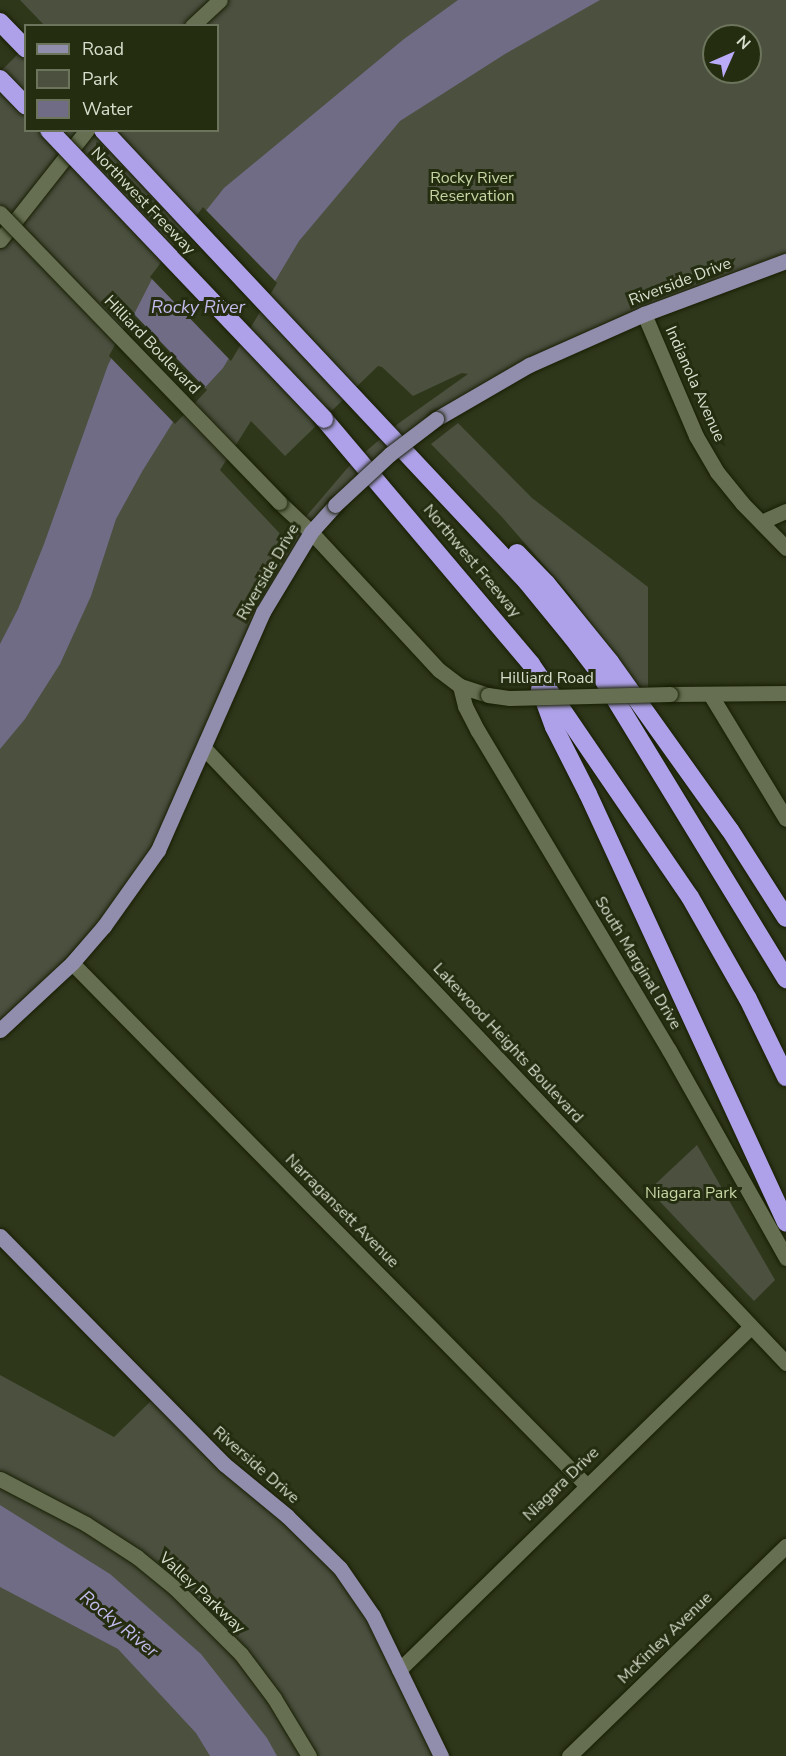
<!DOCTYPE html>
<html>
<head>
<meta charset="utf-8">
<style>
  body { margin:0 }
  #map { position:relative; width:786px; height:1756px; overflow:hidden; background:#2f371b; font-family:"Nunito Sans",sans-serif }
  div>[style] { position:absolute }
  .green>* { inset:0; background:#4b503f }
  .water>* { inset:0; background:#706c86 }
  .pier>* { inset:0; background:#2f371b }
  .roads { filter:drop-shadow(0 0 2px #171e03) drop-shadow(0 0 2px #171e03) }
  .minor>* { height:15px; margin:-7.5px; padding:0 7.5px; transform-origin:7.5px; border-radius:7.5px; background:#666f51 }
  .tertiary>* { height:15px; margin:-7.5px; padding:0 7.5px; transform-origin:7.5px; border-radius:7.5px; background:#666f51 }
  .secondary>* { height:15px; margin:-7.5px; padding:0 7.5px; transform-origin:7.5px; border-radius:7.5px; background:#666f51 }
  .primary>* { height:15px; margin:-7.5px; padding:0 7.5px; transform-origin:7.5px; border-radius:7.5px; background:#918dac }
  .motorway>* { height:18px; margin:-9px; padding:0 9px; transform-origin:9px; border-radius:9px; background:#aea1e9 }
  .bridges { filter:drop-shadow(0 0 2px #171e03) drop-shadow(0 0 2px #171e03) }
  .secondary-bridge>* { height:15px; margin:-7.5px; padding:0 7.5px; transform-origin:7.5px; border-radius:7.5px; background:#666f51 }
  .primary-bridge>* { height:15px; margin:-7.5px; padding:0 7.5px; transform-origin:7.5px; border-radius:7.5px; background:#918dac }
  .motorway-bridge>* { height:18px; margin:-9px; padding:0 9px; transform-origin:9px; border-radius:9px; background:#aea1e9 }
  span { translate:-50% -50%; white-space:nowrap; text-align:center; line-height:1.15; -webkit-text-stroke:6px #252d11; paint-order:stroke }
  .park-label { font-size:16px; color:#c6d6a3 }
  .street-label { font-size:16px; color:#d8decd }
  .water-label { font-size:18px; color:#c3bbed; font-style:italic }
  .legend { position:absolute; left:24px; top:24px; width:195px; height:108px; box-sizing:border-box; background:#252d11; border:2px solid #6d745c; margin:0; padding:8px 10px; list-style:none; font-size:18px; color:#d8decd }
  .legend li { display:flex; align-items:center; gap:12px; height:30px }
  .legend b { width:30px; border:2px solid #6d745c }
  .north { position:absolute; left:702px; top:24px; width:60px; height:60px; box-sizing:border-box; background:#252d11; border:2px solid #6d745c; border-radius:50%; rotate:45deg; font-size:16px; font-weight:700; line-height:24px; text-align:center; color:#d8decd }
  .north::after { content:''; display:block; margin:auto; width:21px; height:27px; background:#b9abf7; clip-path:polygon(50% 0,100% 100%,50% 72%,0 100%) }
</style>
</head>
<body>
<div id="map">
  <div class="green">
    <i style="clip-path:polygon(evenodd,20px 0,786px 0,786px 256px,510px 375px,370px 472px,295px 557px,162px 853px,21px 1007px,0 1023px,0 72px,25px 47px,26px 130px,218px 130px,218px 26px,44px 25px,20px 0,714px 36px,750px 36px,750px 72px,714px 72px,714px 36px,20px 0,378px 366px,382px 367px,413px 396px,462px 373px,468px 374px,399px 423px,350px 465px,286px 540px,220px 470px,251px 421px,285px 456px,378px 366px)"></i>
    <i style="clip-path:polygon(458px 423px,532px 498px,648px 587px,648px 687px,637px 688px,569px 594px,502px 517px,431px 444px)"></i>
    <i style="clip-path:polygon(697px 1145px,775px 1280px,754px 1301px,649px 1190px)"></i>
    <i style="clip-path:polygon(0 1375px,114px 1437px,154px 1398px,328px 1563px,373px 1626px,438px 1756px,0 1756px)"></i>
  </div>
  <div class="water">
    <i style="clip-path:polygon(458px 0,600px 0,505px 54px,400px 121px,299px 241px,223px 368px,173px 422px,143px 470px,116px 519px,91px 596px,60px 664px,25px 719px,0 749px,0 644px,18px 609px,44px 544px,108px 365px,152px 279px,224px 188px,404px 39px)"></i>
    <i style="clip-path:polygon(0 1505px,110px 1574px,201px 1654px,267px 1738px,277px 1756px,210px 1756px,196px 1733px,118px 1649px,0 1587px)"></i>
  </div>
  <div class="pier">
    <i style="clip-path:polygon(203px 207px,277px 283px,231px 361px,150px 277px)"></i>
    <i style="clip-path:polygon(132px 312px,207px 390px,175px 424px,109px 356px)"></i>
  </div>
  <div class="roads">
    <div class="minor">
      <i style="left:644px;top:314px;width:133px;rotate:66.9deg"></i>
      <i style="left:696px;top:436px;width:42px;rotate:59.7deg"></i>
      <i style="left:717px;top:472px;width:40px;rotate:51deg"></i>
      <i style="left:742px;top:503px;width:63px;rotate:45.6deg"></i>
      <i style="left:761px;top:522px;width:27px;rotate:-24deg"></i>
      <i style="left:204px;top:748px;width:847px;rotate:46.58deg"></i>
      <i style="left:72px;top:963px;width:733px;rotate:45.44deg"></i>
      <i style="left:399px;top:1670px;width:491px;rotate:-44.3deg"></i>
    </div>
    <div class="tertiary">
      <i style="left:192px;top:26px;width:38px;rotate:-43deg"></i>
      <i style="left:0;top:240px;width:140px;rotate:-51.7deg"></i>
      <i style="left:0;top:1479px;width:97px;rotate:27.6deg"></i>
      <i style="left:86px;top:1524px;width:61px;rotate:32.9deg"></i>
      <i style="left:137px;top:1557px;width:49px;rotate:39.2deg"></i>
      <i style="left:175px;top:1588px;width:93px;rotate:45deg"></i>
      <i style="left:241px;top:1654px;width:55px;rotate:53.1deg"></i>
      <i style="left:274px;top:1698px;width:68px;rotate:58.9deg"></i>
      <i style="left:569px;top:1756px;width:302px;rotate:-44.1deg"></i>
    </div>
    <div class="secondary">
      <i style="left:279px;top:502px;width:44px;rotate:43.2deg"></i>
      <i style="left:311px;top:532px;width:188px;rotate:47.2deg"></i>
      <i style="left:439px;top:670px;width:26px;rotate:37deg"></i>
      <i style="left:460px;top:686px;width:29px;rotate:18deg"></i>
      <i style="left:460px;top:686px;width:21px;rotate:76deg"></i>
      <i style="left:465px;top:706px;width:28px;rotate:63deg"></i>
      <i style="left:478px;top:731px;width:372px;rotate:59.1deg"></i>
      <i style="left:669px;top:1050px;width:239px;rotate:60.6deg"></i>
      <i style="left:670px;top:694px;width:116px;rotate:-0.5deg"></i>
      <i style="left:710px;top:694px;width:146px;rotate:58.7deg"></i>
    </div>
    <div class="primary">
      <i style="left:436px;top:419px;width:108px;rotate:-30.1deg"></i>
      <i style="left:529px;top:365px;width:126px;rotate:-23.9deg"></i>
      <i style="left:644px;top:314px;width:152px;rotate:-20.5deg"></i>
      <i style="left:0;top:1030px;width:98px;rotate:-42.9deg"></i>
      <i style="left:72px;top:963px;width:49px;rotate:-49.1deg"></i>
      <i style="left:104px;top:926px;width:93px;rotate:-54.6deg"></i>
      <i style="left:158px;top:850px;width:260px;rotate:-66.2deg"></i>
      <i style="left:263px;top:612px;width:93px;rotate:-59deg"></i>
      <i style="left:311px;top:532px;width:36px;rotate:-48deg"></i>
      <i style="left:0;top:1236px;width:320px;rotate:45.5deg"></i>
      <i style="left:224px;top:1464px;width:82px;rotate:39.5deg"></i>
      <i style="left:287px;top:1516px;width:74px;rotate:44.5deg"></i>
      <i style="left:340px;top:1568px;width:58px;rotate:55.5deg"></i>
      <i style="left:373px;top:1616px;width:156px;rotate:64.1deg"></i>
    </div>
    <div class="motorway">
      <i style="left:0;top:22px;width:37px;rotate:46deg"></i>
      <i style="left:0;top:79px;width:37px;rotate:46deg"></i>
      <i style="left:103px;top:130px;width:620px;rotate:46.83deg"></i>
      <i style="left:527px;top:582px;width:71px;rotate:50.7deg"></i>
      <i style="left:572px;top:637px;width:43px;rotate:52.6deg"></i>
      <i style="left:598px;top:671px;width:361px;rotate:58.6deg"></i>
      <i style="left:324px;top:419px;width:321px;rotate:49.8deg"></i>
      <i style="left:531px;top:664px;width:282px;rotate:55.7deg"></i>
      <i style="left:690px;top:897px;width:117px;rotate:60.4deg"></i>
      <i style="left:748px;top:999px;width:87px;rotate:64deg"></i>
      <i style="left:517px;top:553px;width:42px;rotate:46deg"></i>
      <i style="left:546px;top:583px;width:102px;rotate:51deg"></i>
      <i style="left:610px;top:662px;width:206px;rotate:54.5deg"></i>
      <i style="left:730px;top:830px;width:104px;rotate:57.5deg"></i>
      <i style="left:540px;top:689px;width:40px;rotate:69.8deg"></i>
      <i style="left:554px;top:727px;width:75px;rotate:63.1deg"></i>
      <i style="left:588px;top:794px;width:472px;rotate:65.2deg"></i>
    </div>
  </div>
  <div class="bridges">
    <div class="secondary-bridge">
      <i style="left:0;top:213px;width:402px;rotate:46deg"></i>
      <i style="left:488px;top:695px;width:22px;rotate:8deg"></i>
      <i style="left:510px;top:698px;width:160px;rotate:-1.4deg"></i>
    </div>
    <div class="primary-bridge">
      <i style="left:335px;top:505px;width:75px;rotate:-42.8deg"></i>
      <i style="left:390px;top:454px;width:58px;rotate:-37.3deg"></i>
    </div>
    <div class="motorway-bridge">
      <i style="left:49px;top:130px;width:399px;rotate:46.4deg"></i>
    </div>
  </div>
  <div class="park-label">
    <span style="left:472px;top:187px">Rocky River<br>Reservation</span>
    <span style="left:691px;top:1193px">Niagara Park</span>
  </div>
  <div class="street-label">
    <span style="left:143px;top:201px;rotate:46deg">Northwest Freeway</span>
    <span style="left:680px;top:282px;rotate:-21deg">Riverside Drive</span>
    <span style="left:152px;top:345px;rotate:46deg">Hilliard Boulevard</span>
    <span style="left:695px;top:384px;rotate:66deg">Indianola Avenue</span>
    <span style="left:472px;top:561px;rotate:50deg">Northwest Freeway</span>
    <span style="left:268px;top:572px;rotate:-60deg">Riverside Drive</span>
    <span style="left:547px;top:678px">Hilliard Road</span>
    <span style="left:638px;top:963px;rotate:59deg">South Marginal Drive</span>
    <span style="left:508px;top:1043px;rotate:47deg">Lakewood Heights Boulevard</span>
    <span style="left:342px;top:1211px;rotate:45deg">Narragansett Avenue</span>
    <span style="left:256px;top:1465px;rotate:41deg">Riverside Drive</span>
    <span style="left:561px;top:1484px;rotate:-44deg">Niagara Drive</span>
    <span style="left:202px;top:1593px;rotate:43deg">Valley Parkway</span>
    <span style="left:665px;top:1638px;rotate:-44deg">McKinley Avenue</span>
  </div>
  <div class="water-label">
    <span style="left:198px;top:307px">Rocky River</span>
    <span style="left:119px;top:1624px;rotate:39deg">Rocky River</span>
  </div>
  <ul class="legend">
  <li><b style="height:8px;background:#918dac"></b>Road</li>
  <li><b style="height:16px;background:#4b503f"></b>Park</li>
  <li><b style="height:16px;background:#706c86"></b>Water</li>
  </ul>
  <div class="north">N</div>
</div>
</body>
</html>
